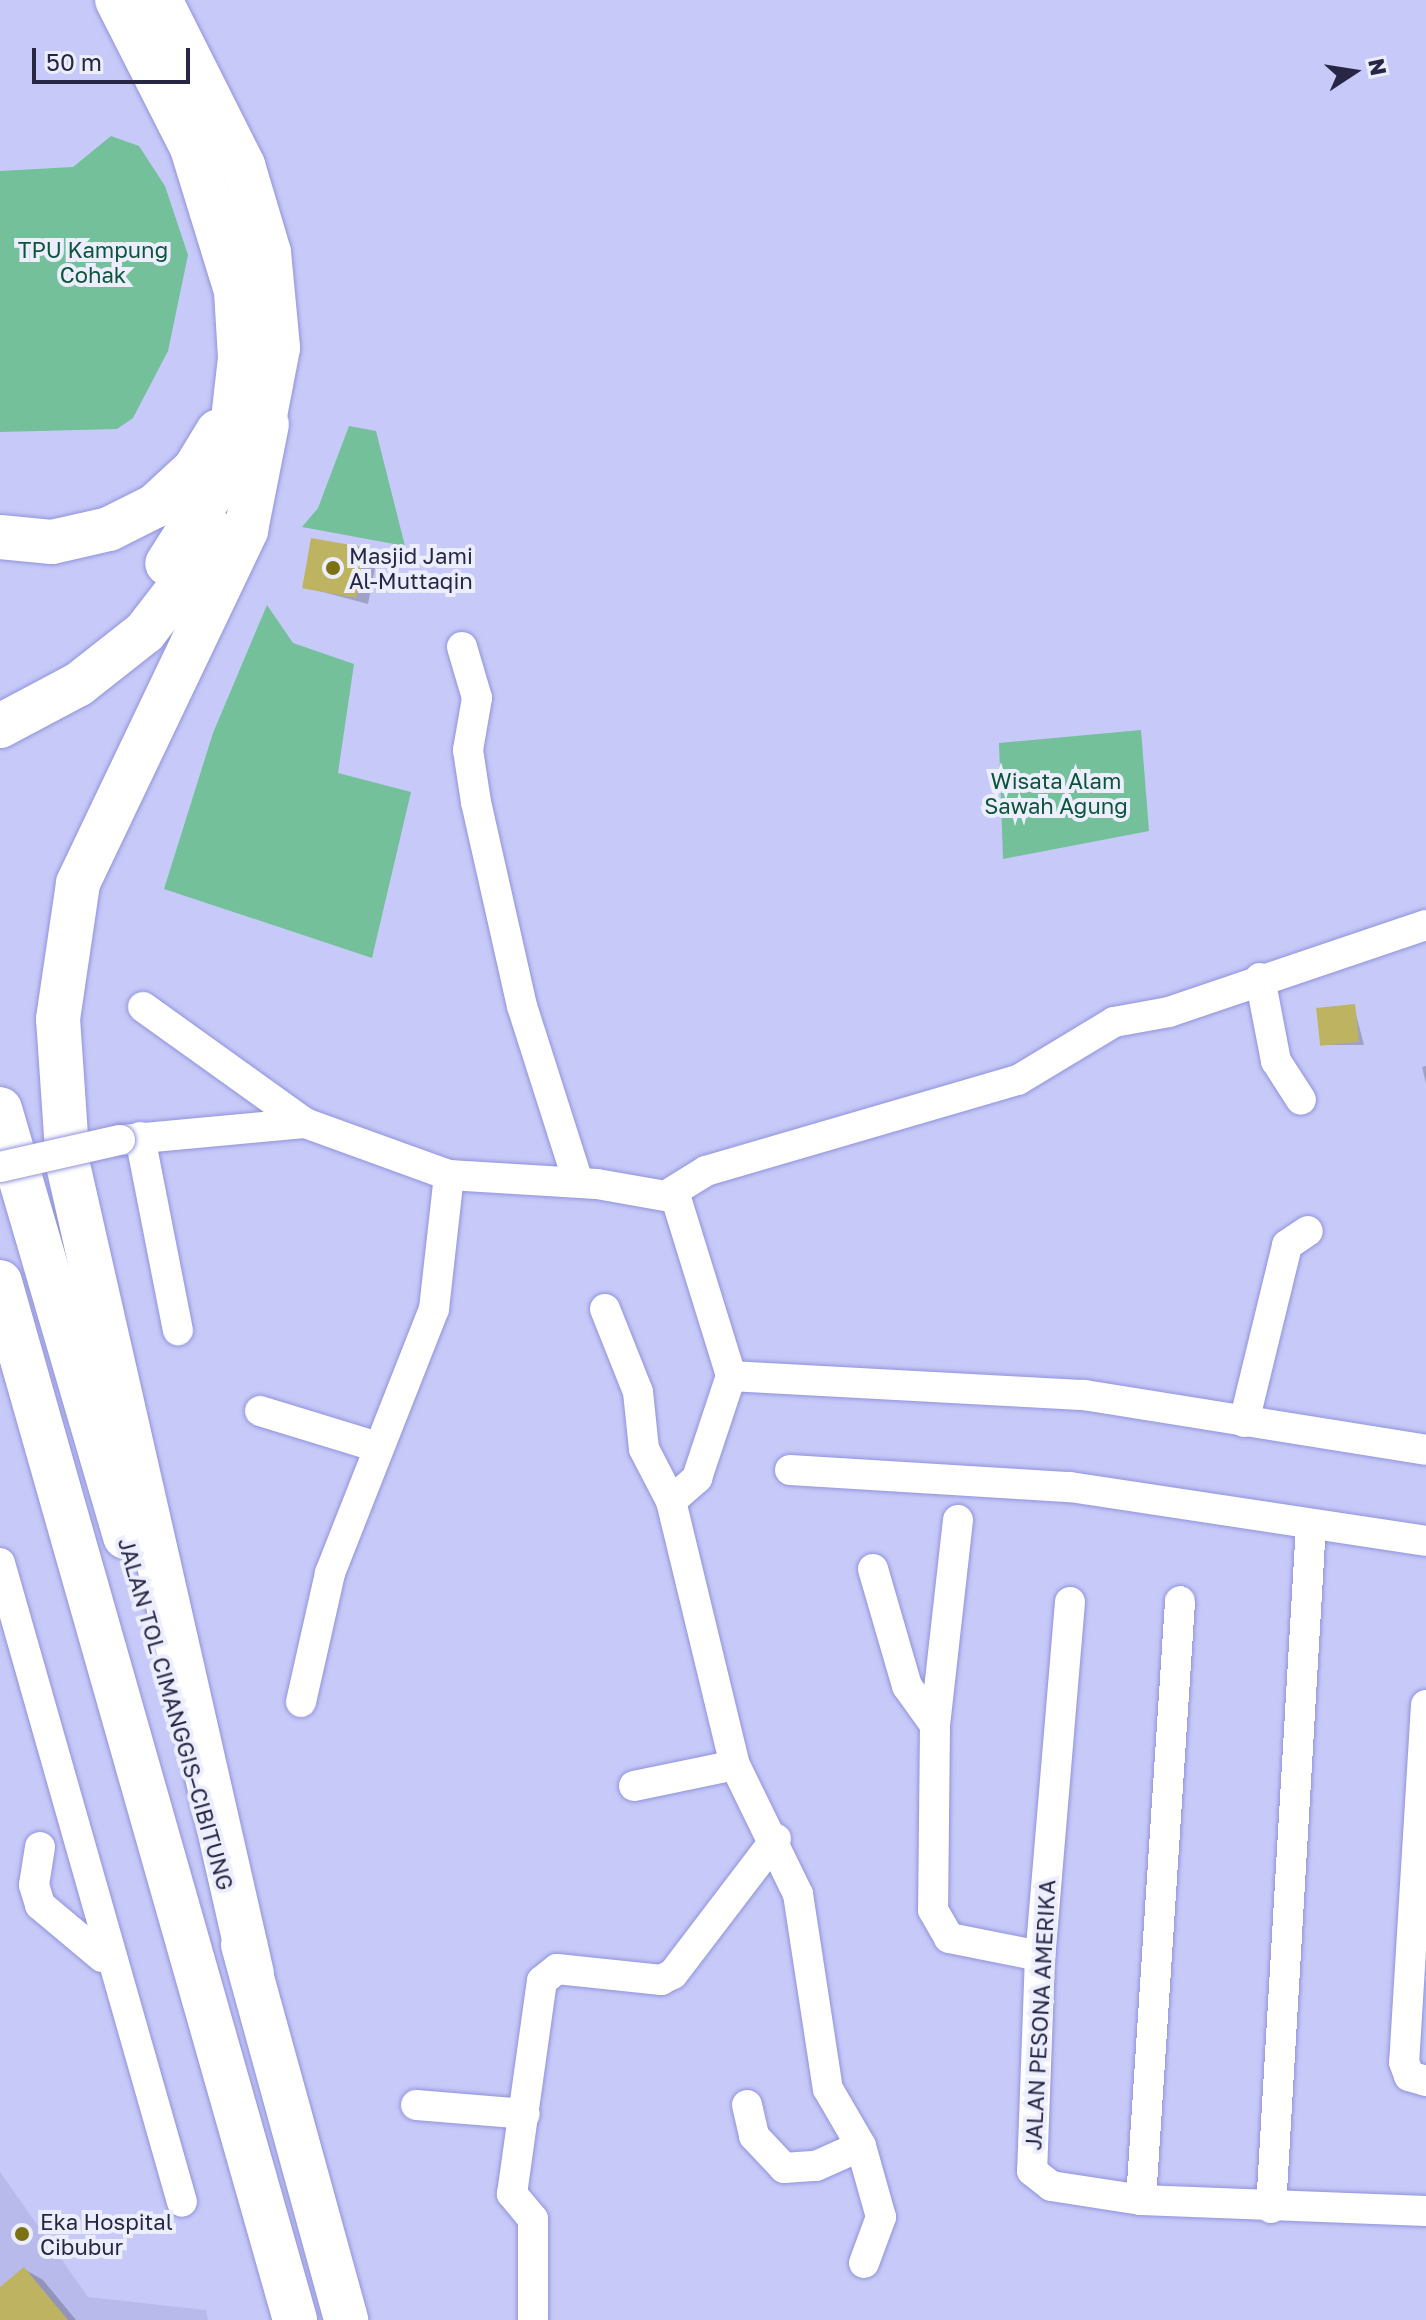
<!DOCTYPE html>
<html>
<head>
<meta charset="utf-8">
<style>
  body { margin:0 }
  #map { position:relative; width:1426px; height:2320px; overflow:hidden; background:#c7caf8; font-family:"Golos Text",sans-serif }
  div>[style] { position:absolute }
  .built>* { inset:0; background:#b7baea }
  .green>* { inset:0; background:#73c09b }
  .shadow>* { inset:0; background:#0003 }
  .building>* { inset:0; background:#beb360; transform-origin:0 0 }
  .roads { filter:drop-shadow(0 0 2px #9193dc) drop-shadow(0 0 2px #9193dc) }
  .minor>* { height:30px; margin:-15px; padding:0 15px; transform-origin:15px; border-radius:15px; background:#fff }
  .highway>* { height:44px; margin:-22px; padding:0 22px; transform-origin:22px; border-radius:22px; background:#fff }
  .bridges { filter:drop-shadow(0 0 2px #9193dc) drop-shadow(0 0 2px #9193dc) }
  .minor-bridge>* { height:30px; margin:-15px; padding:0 15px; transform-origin:15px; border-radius:15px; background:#fff }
  .dots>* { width:22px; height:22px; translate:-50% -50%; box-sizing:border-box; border:4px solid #eceefe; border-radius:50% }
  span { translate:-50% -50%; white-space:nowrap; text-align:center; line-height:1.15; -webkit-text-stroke:8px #eceefe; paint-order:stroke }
  .park-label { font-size:22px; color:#0d553a }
  .poi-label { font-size:22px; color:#272745 }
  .left { translate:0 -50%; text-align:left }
  .street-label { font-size:22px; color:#272745 }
  .north { position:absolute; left:1314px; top:32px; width:80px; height:80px; -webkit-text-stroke:6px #eceefe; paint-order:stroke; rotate:78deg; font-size:22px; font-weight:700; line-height:32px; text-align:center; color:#272745 }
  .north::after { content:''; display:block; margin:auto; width:28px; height:36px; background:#272745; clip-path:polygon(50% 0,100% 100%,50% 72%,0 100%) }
  .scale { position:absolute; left:32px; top:48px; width:158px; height:36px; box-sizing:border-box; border:4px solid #272745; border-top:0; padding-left:10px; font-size:24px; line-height:28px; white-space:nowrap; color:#272745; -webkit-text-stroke:6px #eceefe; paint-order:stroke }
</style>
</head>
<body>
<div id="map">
  <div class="built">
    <i style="clip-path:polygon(0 2172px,88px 2297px,206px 2310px,208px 2320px,0 2320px)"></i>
  </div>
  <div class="green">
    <i style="clip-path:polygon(111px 136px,139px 146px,165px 186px,188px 255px,168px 351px,133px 418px,117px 429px,0 432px,0 171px,73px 167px)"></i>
    <i style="clip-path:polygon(349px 426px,376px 431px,405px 546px,302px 527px,318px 508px)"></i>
    <i style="clip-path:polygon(267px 605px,293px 643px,354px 664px,338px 773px,411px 792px,372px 958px,164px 889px,213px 733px)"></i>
    <i style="clip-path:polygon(1141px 730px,1149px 831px,1003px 859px,999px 743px)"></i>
  </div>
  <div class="shadow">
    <i style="clip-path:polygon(364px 550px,377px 558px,368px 604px,304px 587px)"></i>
    <i style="clip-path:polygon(1354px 1006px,1364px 1045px,1322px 1045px)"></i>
    <i style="clip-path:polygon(1426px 1066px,1426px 1084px,1422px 1067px)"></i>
    <i style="clip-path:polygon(24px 2269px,43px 2280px,76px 2320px,0 2320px,0 2290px)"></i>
  </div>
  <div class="building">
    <i style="left:311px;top:538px;width:55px;height:51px;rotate:10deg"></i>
    <i style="left:1355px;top:1004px;width:38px;height:39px;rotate:84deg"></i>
    <i style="clip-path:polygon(24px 2267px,68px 2320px,0 2320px,0 2287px)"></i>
  </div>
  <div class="roads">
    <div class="minor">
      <i style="left:462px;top:647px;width:53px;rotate:73.6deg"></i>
      <i style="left:477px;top:698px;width:53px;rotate:99.8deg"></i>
      <i style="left:468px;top:750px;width:53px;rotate:81.3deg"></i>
      <i style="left:476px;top:802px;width:209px;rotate:77.3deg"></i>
      <i style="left:522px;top:1006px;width:185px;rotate:72.3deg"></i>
      <i style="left:1260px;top:978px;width:85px;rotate:79.1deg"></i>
      <i style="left:1276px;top:1061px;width:46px;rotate:57.3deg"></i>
      <i style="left:143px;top:1007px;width:199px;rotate:35.6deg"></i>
      <i style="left:305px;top:1123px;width:153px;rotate:19.9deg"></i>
      <i style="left:449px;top:1175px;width:148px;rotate:3.5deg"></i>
      <i style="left:597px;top:1184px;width:80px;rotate:10deg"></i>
      <i style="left:676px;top:1198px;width:186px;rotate:72.8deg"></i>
      <i style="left:731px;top:1376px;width:354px;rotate:3.1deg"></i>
      <i style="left:1084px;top:1395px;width:346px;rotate:9.1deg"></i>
      <i style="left:140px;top:1137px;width:197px;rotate:78.9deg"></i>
      <i style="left:122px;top:1140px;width:184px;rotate:-5.3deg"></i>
      <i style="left:667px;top:1195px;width:46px;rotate:-31.6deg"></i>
      <i style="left:706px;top:1171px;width:325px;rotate:-16.3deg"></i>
      <i style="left:1018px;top:1080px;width:112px;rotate:-31.1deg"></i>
      <i style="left:1114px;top:1022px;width:56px;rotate:-10.3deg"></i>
      <i style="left:1169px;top:1012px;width:271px;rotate:-18.7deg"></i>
      <i style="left:605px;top:1309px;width:89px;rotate:68.3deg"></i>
      <i style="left:638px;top:1392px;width:57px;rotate:84deg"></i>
      <i style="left:644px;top:1449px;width:59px;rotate:62.6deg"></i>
      <i style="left:671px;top:1501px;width:272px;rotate:76.4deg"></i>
      <i style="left:735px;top:1765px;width:144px;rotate:64deg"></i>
      <i style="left:798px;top:1894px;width:197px;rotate:81.3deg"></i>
      <i style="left:828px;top:2089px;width:66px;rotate:59.9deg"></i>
      <i style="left:861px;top:2146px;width:74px;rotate:74.3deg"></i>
      <i style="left:881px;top:2217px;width:49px;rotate:110.3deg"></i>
      <i style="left:260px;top:1411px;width:123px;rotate:17deg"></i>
      <i style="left:1244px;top:1422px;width:182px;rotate:-76.3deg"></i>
      <i style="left:1287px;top:1245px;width:25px;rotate:-34deg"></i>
      <i style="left:790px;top:1470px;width:281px;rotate:3.5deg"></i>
      <i style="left:1070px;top:1487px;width:360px;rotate:8.6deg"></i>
      <i style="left:671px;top:1501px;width:35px;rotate:-41deg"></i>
      <i style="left:697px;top:1478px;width:108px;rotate:-71.6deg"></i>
      <i style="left:958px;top:1520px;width:206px;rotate:96.4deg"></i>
      <i style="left:935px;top:1725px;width:185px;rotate:90.6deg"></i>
      <i style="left:933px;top:1910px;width:32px;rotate:60deg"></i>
      <i style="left:949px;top:1938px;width:93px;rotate:11.2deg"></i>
      <i style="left:0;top:1563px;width:664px;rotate:74.1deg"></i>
      <i style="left:873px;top:1569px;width:122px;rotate:73.8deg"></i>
      <i style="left:907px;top:1686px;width:48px;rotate:54.3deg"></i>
      <i style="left:1070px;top:1602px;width:355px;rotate:94.8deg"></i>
      <i style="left:1040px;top:1956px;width:215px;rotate:92.1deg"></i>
      <i style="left:1032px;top:2171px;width:24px;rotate:38deg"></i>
      <i style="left:1051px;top:2186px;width:91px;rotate:8.8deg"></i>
      <i style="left:1141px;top:2200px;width:285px;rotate:2.2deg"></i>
      <i style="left:301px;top:1702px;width:132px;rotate:-77.3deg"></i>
      <i style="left:330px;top:1573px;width:284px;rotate:-68.5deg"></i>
      <i style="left:434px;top:1309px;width:135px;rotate:-83.6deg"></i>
      <i style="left:1426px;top:1705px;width:358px;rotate:93.5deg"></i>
      <i style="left:1404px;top:2062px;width:15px;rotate:70deg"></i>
      <i style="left:1409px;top:2076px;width:18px;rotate:16deg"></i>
      <i style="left:634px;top:1786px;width:103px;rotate:-11.7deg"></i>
      <i style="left:40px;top:1847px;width:38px;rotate:99deg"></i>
      <i style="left:34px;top:1885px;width:21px;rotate:73deg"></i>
      <i style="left:40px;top:1905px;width:81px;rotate:40deg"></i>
      <i style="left:416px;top:2105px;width:109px;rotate:4.7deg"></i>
      <i style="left:747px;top:2105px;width:32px;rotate:77deg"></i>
      <i style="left:754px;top:2136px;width:44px;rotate:46.8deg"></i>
      <i style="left:784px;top:2168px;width:32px;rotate:-4deg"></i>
      <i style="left:816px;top:2166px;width:49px;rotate:-24deg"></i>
      <i style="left:1141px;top:2200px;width:600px;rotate:-86.27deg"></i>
      <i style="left:1271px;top:2208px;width:684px;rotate:-86.65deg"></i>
      <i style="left:533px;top:2320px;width:101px;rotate:-90deg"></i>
      <i style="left:533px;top:2219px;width:33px;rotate:-130deg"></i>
      <i style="left:512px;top:2194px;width:215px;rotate:-82deg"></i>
      <i style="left:542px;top:1981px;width:19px;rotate:-39deg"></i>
      <i style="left:557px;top:1969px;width:105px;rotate:6deg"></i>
      <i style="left:661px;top:1980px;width:13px;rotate:-27deg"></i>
      <i style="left:673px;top:1974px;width:170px;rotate:-52.7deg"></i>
    </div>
    <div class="highway">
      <i style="left:117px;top:0;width:166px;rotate:63.1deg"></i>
      <i style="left:192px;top:148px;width:150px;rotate:72.9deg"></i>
      <i style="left:236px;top:291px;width:67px;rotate:86.6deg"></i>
      <i style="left:240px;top:358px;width:70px;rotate:96.5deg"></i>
      <i style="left:232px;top:428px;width:59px;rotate:104.7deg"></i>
      <i style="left:217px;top:485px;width:93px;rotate:122.3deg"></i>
      <i style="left:160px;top:0;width:185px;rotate:63.3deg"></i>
      <i style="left:243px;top:165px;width:91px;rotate:73.4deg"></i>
      <i style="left:269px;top:252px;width:96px;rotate:84.6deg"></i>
      <i style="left:278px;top:348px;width:106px;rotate:100.9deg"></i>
      <i style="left:0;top:537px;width:52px;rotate:5.5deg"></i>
      <i style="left:52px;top:542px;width:58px;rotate:-12.8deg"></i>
      <i style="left:109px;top:529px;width:51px;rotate:-26.6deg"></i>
      <i style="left:155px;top:506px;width:54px;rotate:-42.8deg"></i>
      <i style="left:195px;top:469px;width:44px;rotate:-58.8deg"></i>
      <i style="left:0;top:726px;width:89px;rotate:-28deg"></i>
      <i style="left:79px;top:684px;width:84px;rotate:-38.2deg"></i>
      <i style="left:145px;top:632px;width:123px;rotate:-52.3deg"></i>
      <i style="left:0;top:1109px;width:446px;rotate:73.7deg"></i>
      <i style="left:0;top:1282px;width:1079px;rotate:74.13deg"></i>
      <i style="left:243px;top:1945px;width:389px;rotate:74.6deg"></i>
      <i style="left:252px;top:1974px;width:830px;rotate:-102.81deg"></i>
      <i style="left:68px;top:1165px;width:146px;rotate:-93.9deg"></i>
      <i style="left:58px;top:1019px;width:137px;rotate:-81.6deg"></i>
      <i style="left:78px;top:883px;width:391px;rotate:-64.5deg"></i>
      <i style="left:246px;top:530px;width:108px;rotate:-78.8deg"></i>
    </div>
  </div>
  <div class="bridges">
    <div class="minor-bridge">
      <i style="left:0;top:1167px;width:123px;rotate:-12.7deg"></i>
    </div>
  </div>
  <div class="dots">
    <i style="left:333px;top:568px;background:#7d7213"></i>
    <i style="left:22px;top:2234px;background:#7d7213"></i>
  </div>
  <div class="park-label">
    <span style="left:93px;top:262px">TPU Kampung<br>Cohak</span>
    <span style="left:1056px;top:793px">Wisata Alam<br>Sawah Agung</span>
  </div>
  <div class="poi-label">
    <span class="left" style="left:349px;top:568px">Masjid Jami<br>Al-Muttaqin</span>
    <span class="left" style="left:40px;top:2234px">Eka Hospital<br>Cibubur</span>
  </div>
  <div class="street-label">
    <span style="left:176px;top:1714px;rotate:74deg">JALAN TOL CIMANGGIS–CIBITUNG</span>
    <span style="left:1040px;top:2015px;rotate:-87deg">JALAN PESONA AMERIKA</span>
  </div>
  <div class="north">N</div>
  <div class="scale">50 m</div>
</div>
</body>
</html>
